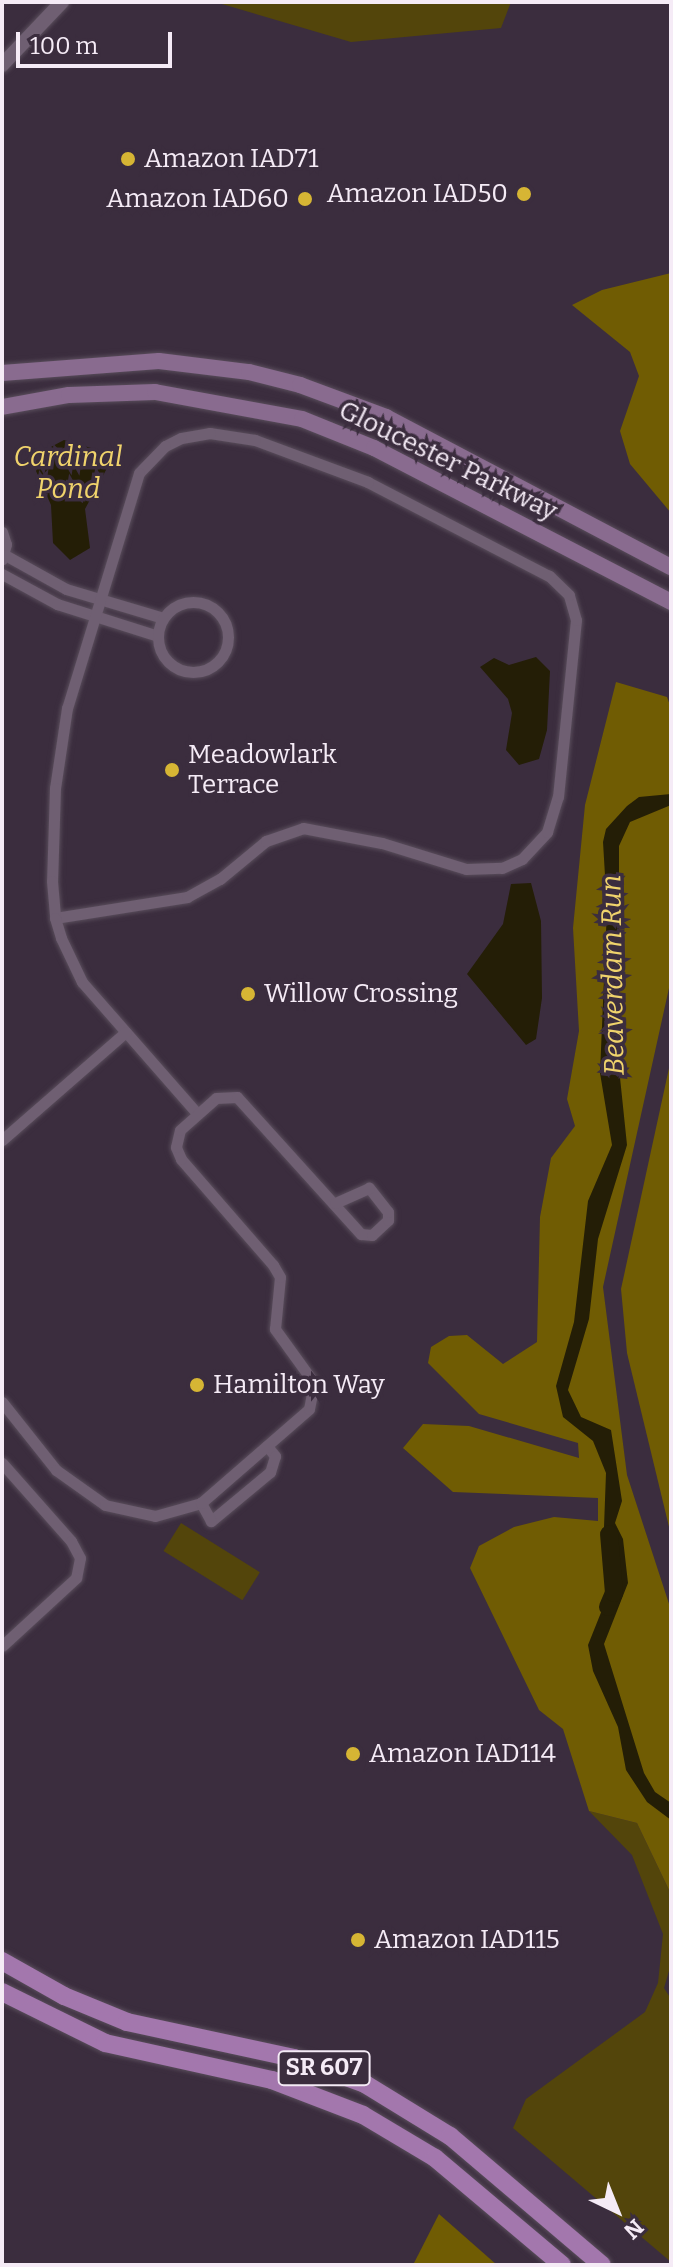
<!DOCTYPE html>
<html>
<head>
<meta charset="utf-8">
<style>
  body { margin:0 }
  #map { position:relative; width:673px; height:2267px; overflow:hidden; background:#3b2d3e; font-family:Bitter,serif }
  div>[style] { position:absolute }
  .green>* { inset:0; background:#53450b; transform-origin:0 0 }
  .forest>* { inset:0; background:#705c03 }
  .water>* { inset:0; background:#241e06 }
  .river>* { height:18px; margin:-9px; padding:0 9px; transform-origin:9px; border-radius:9px; background:#241e06 }
  .roads { filter:drop-shadow(0 0 2px #594d5b) drop-shadow(0 0 2px #594d5b) }
  .minor>* { height:11px; margin:-5.5px; padding:0 5.5px; transform-origin:5.5px; border-radius:5.5px; background:#6f5f72 }
  .minor>.ring { margin:-5.5px; padding:0; box-sizing:content-box; background:none; border:11px solid #6f5f72; border-radius:50% }
  .tertiary>* { height:14px; margin:-7px; padding:0 7px; transform-origin:7px; border-radius:7px; background:#6f5f72 }
  .secondary>* { height:16px; margin:-8px; padding:0 8px; transform-origin:8px; border-radius:8px; background:#896b8f }
  .primary>* { height:18px; margin:-9px; padding:0 9px; transform-origin:9px; border-radius:9px; background:#a377ad }
  .dots>* { width:22px; height:22px; translate:-50% -50%; box-sizing:border-box; border:4px solid #3b2d3e; border-radius:50% }
  span { translate:-50% -50%; white-space:nowrap; text-align:center; line-height:1.15; -webkit-text-stroke:7px #3b2d3e; paint-order:stroke }
  .shield-label span { padding:2px 6px; background:#3b2d3e; border:2px solid; border-radius:6px; -webkit-text-stroke-width:0 }
  .shield-label { font-size:24px; color:#f5ebf6; font-weight:700 }
  .poi-label { font-size:26px; color:#f5ebf6 }
  .left { translate:0 -50%; text-align:left }
  .right { translate:-100% -50%; text-align:right }
  .street-label { font-size:26px; color:#f5ebf6 }
  .water-label { font-size:28px; color:#f0d36c; font-style:italic }
  .frame { position:absolute; inset:0; border:4px solid #f5ebf6; pointer-events:none }
  .north { position:absolute; left:577px; top:2171px; width:80px; height:80px; -webkit-text-stroke:6px #3b2d3e; paint-order:stroke; rotate:137deg; font-size:22px; font-weight:700; line-height:32px; text-align:center; color:#f5ebf6 }
  .north::after { content:''; display:block; margin:auto; width:28px; height:36px; background:#f5ebf6; clip-path:polygon(50% 0,100% 100%,50% 72%,0 100%) }
  .scale { position:absolute; left:16px; top:32px; width:156px; height:36px; box-sizing:border-box; border:4px solid #f5ebf6; border-top:0; padding-left:10px; font-size:24px; line-height:28px; white-space:nowrap; color:#f5ebf6; -webkit-text-stroke:6px #3b2d3e; paint-order:stroke }
</style>
</head>
<body>
<div id="map">
  <div class="green">
    <i style="clip-path:polygon(215px 2px,511px 2px,501px 28px,351px 42px)"></i>
    <i style="left:181px;top:1523px;width:93px;height:33px;rotate:32deg"></i>
    <i style="clip-path:polygon(589px 1811px,637px 1823px,671px 1894px,671px 1964px,664px 1988px,671px 1999px,671px 2262px,513px 2128px,526px 2099px,645px 2012px,658px 1983px,663px 1934px,632px 1855px)"></i>
  </div>
  <div class="forest">
    <i style="clip-path:polygon(671px 273px,671px 513px,630px 464px,620px 431px,639px 376px,630px 352px,572px 305px,602px 290px)"></i>
    <i style="clip-path:polygon(616px 682px,667px 697px,671px 708px,671px 979px,603px 1287px,627px 1475px,671px 1610px,671px 1894px,637px 1823px,589px 1811px,563px 1729px,539px 1710px,470px 1568px,479px 1546px,514px 1527px,554px 1517px,598px 1521px,598px 1498px,453px 1492px,403px 1448px,423px 1424px,469px 1426px,579px 1458px,578px 1443px,479px 1414px,428px 1363px,431px 1347px,449px 1336px,467px 1335px,503px 1364px,537px 1342px,540px 1217px,551px 1158px,575px 1126px,567px 1099px,579px 1031px,573px 928px,585px 805px)"></i>
    <i style="clip-path:polygon(671px 1059px,671px 1535px,627px 1353px,621px 1289px)"></i>
    <i style="clip-path:polygon(439px 2214px,497px 2265px,413px 2265px)"></i>
  </div>
  <div class="water">
    <i style="clip-path:polygon(64px 440px,91px 448px,106px 470px,85px 509px,90px 548px,70px 560px,53px 543px,51px 505px,36px 471px,47px 449px)"></i>
    <i style="clip-path:polygon(536px 657px,550px 671px,547px 730px,539px 759px,519px 765px,506px 750px,512px 713px,508px 699px,480px 667px,494px 658px,509px 665px)"></i>
    <i style="clip-path:polygon(671px 794px,671px 805px,630px 822px,619px 846px,619px 1068px,627px 1145px,598px 1239px,589px 1319px,568px 1390px,581px 1417px,611px 1430px,622px 1501px,615px 1523px,623px 1539px,628px 1583px,604px 1644px,644px 1773px,655px 1792px,671px 1803px,671px 1820px,647px 1802px,626px 1770px,618px 1727px,593px 1671px,588px 1645px,614px 1580px,604px 1527px,606px 1473px,593px 1441px,563px 1417px,556px 1386px,574px 1322px,588px 1201px,612px 1145px,600px 1073px,607px 909px,603px 842px,606px 829px,627px 806px,639px 797px)"></i>
    <i style="clip-path:polygon(531px 883px,541px 921px,542px 998px,536px 1039px,526px 1045px,467px 974px,503px 924px,511px 884px)"></i>
  </div>
  <div class="river">
    <i style="left:608px;top:1607px;width:15px;rotate:-67deg"></i>
    <i style="left:614px;top:1593px;width:59px;rotate:-94.8deg"></i>
  </div>
  <div class="roads">
    <div class="minor">
      <i style="left:2px;top:532px;width:13px;rotate:72deg"></i>
      <i style="left:6px;top:544px;width:16px;rotate:105deg"></i>
      <i style="left:5px;top:555px;width:70px;rotate:29.1deg"></i>
      <i style="left:66px;top:589px;width:101px;rotate:16.6deg"></i>
      <i style="left:2px;top:574px;width:63px;rotate:28.6deg"></i>
      <i style="left:57px;top:604px;width:106px;rotate:17.6deg"></i>
      <i class="ring" style="left:158px;top:602px;width:59px;height:59px"></i>
      <i style="left:55px;top:918px;width:134px;rotate:-9deg"></i>
      <i style="left:187px;top:897px;width:38px;rotate:-29deg"></i>
      <i style="left:220px;top:879px;width:60px;rotate:-39.6deg"></i>
      <i style="left:266px;top:841px;width:39px;rotate:-19deg"></i>
      <i style="left:303px;top:828px;width:80px;rotate:10.8deg"></i>
      <i style="left:382px;top:843px;width:88px;rotate:17.2deg"></i>
      <i style="left:466px;top:869px;width:36px;rotate:-2deg"></i>
      <i style="left:502px;top:868px;width:22px;rotate:-24deg"></i>
      <i style="left:522px;top:859px;width:37px;rotate:-47deg"></i>
      <i style="left:547px;top:832px;width:37px;rotate:-73deg"></i>
      <i style="left:558px;top:797px;width:178px;rotate:-84.2deg"></i>
      <i style="left:576px;top:620px;width:26px;rotate:-106deg"></i>
      <i style="left:569px;top:595px;width:28px;rotate:-136deg"></i>
      <i style="left:549px;top:576px;width:204px;rotate:-152.6deg"></i>
      <i style="left:368px;top:482px;width:121px;rotate:-159.6deg"></i>
      <i style="left:255px;top:440px;width:46px;rotate:-171.2deg"></i>
      <i style="left:210px;top:433px;width:29px;rotate:170deg"></i>
      <i style="left:181px;top:438px;width:18px;rotate:153deg"></i>
      <i style="left:165px;top:446px;width:37px;rotate:134deg"></i>
      <i style="left:139px;top:473px;width:246px;rotate:107deg"></i>
      <i style="left:67px;top:708px;width:81px;rotate:98.5deg"></i>
      <i style="left:55px;top:788px;width:93px;rotate:91.8deg"></i>
      <i style="left:52px;top:881px;width:37px;rotate:85deg"></i>
      <i style="left:55px;top:918px;width:21px;rotate:73deg"></i>
      <i style="left:61px;top:938px;width:49px;rotate:64.5deg"></i>
      <i style="left:82px;top:982px;width:173px;rotate:48.8deg"></i>
      <i style="left:2px;top:1140px;width:164px;rotate:-41.1deg"></i>
      <i style="left:2px;top:1402px;width:87px;rotate:51.5deg"></i>
      <i style="left:56px;top:1470px;width:60px;rotate:35.5deg"></i>
      <i style="left:105px;top:1505px;width:51px;rotate:12.4deg"></i>
      <i style="left:155px;top:1516px;width:48px;rotate:-15.8deg"></i>
      <i style="left:267px;top:1446px;width:13px;rotate:51deg"></i>
      <i style="left:275px;top:1456px;width:17px;rotate:107deg"></i>
      <i style="left:270px;top:1472px;width:77px;rotate:140.3deg"></i>
      <i style="left:211px;top:1521px;width:21px;rotate:-119deg"></i>
      <i style="left:201px;top:1503px;width:143px;rotate:-41deg"></i>
      <i style="left:309px;top:1409px;width:26px;rotate:-79deg"></i>
      <i style="left:314px;top:1383px;width:67px;rotate:-125.8deg"></i>
      <i style="left:275px;top:1329px;width:52px;rotate:-84.5deg"></i>
      <i style="left:280px;top:1277px;width:14px;rotate:-120deg"></i>
      <i style="left:273px;top:1265px;width:140px;rotate:-131deg"></i>
      <i style="left:181px;top:1159px;width:13px;rotate:-113deg"></i>
      <i style="left:176px;top:1147px;width:17px;rotate:-77deg"></i>
      <i style="left:180px;top:1130px;width:48px;rotate:-41.6deg"></i>
      <i style="left:216px;top:1098px;width:21px;rotate:-3deg"></i>
      <i style="left:237px;top:1097px;width:185px;rotate:47.9deg"></i>
      <i style="left:361px;top:1234px;width:11px;rotate:5deg"></i>
      <i style="left:372px;top:1235px;width:22px;rotate:-43deg"></i>
      <i style="left:388px;top:1220px;width:8px;rotate:-90deg"></i>
      <i style="left:388px;top:1212px;width:31px;rotate:-128deg"></i>
      <i style="left:369px;top:1188px;width:37px;rotate:156deg"></i>
      <i style="left:2px;top:1463px;width:104px;rotate:48.5deg"></i>
      <i style="left:71px;top:1541px;width:19px;rotate:62deg"></i>
      <i style="left:80px;top:1558px;width:20px;rotate:101deg"></i>
      <i style="left:76px;top:1578px;width:100px;rotate:137.4deg"></i>
    </div>
    <div class="tertiary">
      <i style="left:2px;top:65px;width:87px;rotate:-46.4deg"></i>
    </div>
    <div class="secondary">
      <i style="left:2px;top:373px;width:157px;rotate:-4.4deg"></i>
      <i style="left:159px;top:361px;width:91px;rotate:7deg"></i>
      <i style="left:249px;top:372px;width:53px;rotate:14.3deg"></i>
      <i style="left:300px;top:385px;width:92px;rotate:20.4deg"></i>
      <i style="left:386px;top:417px;width:322px;rotate:27.8deg"></i>
      <i style="left:2px;top:407px;width:68px;rotate:-10.2deg"></i>
      <i style="left:69px;top:395px;width:86px;rotate:-2deg"></i>
      <i style="left:155px;top:392px;width:149px;rotate:10.4deg"></i>
      <i style="left:302px;top:419px;width:78px;rotate:21.9deg"></i>
      <i style="left:374px;top:448px;width:335px;rotate:27.4deg"></i>
    </div>
    <div class="primary">
      <i style="left:2px;top:1961px;width:71px;rotate:29.4deg"></i>
      <i style="left:64px;top:1996px;width:68px;rotate:22.4deg"></i>
      <i style="left:127px;top:2022px;width:171px;rotate:12.2deg"></i>
      <i style="left:294px;top:2058px;width:76px;rotate:20.1deg"></i>
      <i style="left:365px;top:2084px;width:100px;rotate:31.5deg"></i>
      <i style="left:450px;top:2136px;width:199px;rotate:40.3deg"></i>
      <i style="left:2px;top:1992px;width:115px;rotate:26.3deg"></i>
      <i style="left:105px;top:2043px;width:171px;rotate:12.5deg"></i>
      <i style="left:272px;top:2080px;width:97px;rotate:21deg"></i>
      <i style="left:363px;top:2115px;width:84px;rotate:30.8deg"></i>
      <i style="left:435px;top:2158px;width:166px;rotate:40.1deg"></i>
    </div>
  </div>
  <div class="dots">
    <i style="left:128px;top:159px;background:#d6b534"></i>
    <i style="left:524px;top:194px;background:#d6b534"></i>
    <i style="left:305px;top:199px;background:#d6b534"></i>
    <i style="left:172px;top:770px;background:#d6b534"></i>
    <i style="left:248px;top:994px;background:#d6b534"></i>
    <i style="left:197px;top:1385px;background:#d6b534"></i>
    <i style="left:353px;top:1754px;background:#d6b534"></i>
    <i style="left:358px;top:1940px;background:#d6b534"></i>
  </div>
  <div class="shield-label">
    <span style="left:324px;top:2068px">SR 607</span>
  </div>
  <div class="poi-label">
    <span class="left" style="left:144px;top:159px">Amazon IAD71</span>
    <span class="right" style="left:508px;top:194px">Amazon IAD50</span>
    <span class="right" style="left:289px;top:199px">Amazon IAD60</span>
    <span class="left" style="left:188px;top:770px">Meadowlark<br>Terrace</span>
    <span class="left" style="left:264px;top:994px">Willow Crossing</span>
    <span class="left" style="left:213px;top:1385px">Hamilton Way</span>
    <span class="left" style="left:369px;top:1754px">Amazon IAD114</span>
    <span class="left" style="left:374px;top:1940px">Amazon IAD115</span>
  </div>
  <div class="street-label">
    <span style="left:448px;top:461px;rotate:26deg">Gloucester Parkway</span>
  </div>
  <div class="water-label">
    <span style="left:68px;top:473px">Cardinal<br>Pond</span>
    <span style="left:613px;top:975px;rotate:-91deg">Beaverdam Run</span>
  </div>
  <div class="frame"></div>
  <div class="north">N</div>
  <div class="scale">100 m</div>
</div>
</body>
</html>
